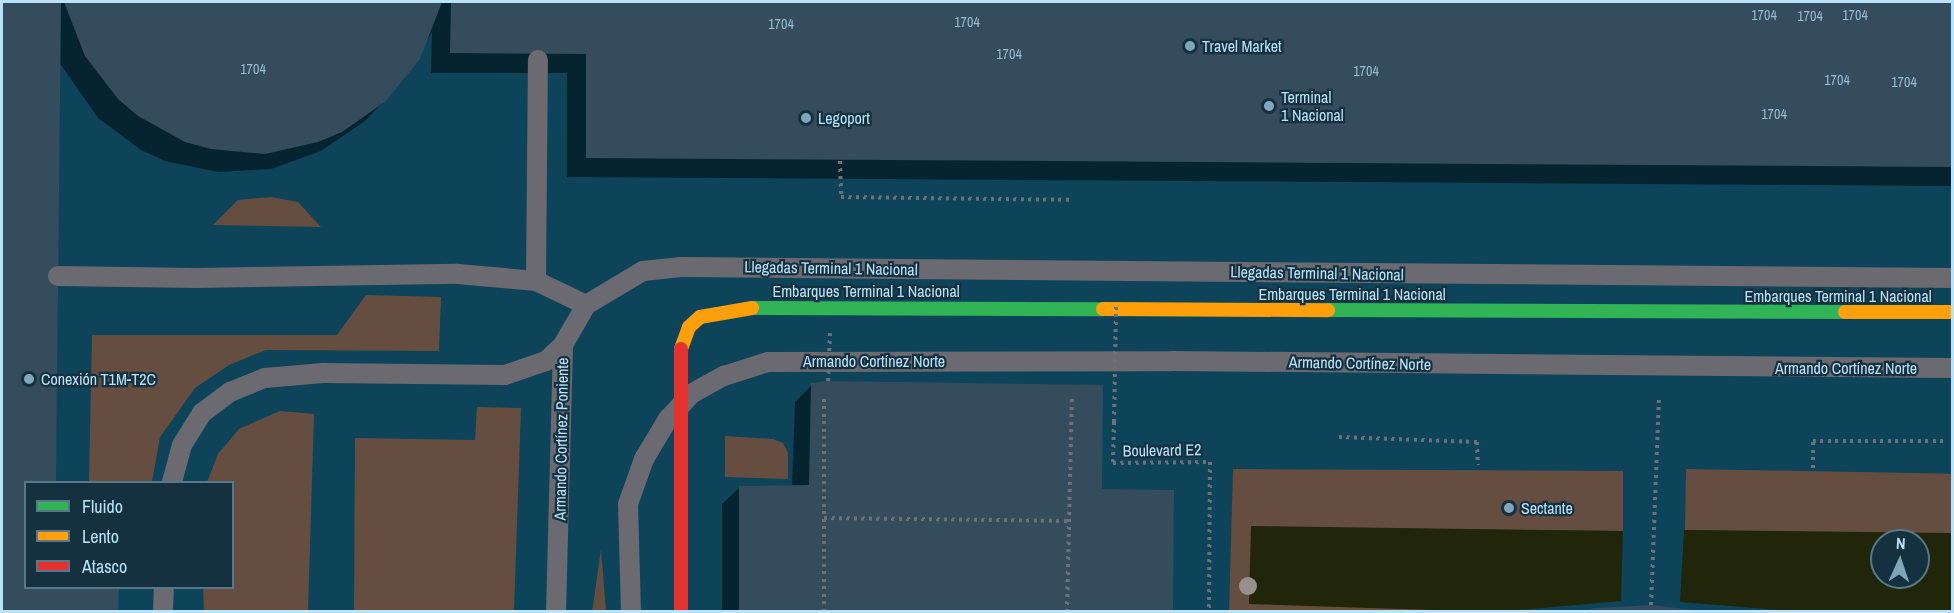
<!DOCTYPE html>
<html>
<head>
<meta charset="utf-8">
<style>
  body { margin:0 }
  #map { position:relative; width:1954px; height:613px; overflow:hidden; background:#1a3641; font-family:"Archivo Narrow",sans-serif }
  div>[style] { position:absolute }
  .built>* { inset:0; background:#0d445a }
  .green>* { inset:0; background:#654e40; transform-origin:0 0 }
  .water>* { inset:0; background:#212509 }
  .shadow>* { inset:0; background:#0007 }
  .building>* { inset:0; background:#344c5c }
  .path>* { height:4px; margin-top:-2px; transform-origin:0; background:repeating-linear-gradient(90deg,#6c7177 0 3px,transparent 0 7.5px) }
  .lane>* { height:20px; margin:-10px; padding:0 10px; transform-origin:10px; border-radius:10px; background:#6a6a70 }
  .fast>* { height:14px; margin:-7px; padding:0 7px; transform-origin:7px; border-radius:7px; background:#30b455 }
  .slow>* { height:14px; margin:-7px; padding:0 7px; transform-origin:7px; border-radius:7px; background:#ff9f0a }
  .path-bridge>* { height:4px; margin-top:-2px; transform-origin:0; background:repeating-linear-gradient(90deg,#6c7177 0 3px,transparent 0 7.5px) }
  .slow-bridge>* { height:14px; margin:-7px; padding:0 7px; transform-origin:7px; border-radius:7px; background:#ff9f0a }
  .jam-bridge>* { height:14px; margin:-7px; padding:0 7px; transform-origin:7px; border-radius:7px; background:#e5322d }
  .trees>* { width:18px; height:18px; margin:-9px; border-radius:50%; background:#96918c }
  .dots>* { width:16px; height:16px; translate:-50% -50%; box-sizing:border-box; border:3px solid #15313f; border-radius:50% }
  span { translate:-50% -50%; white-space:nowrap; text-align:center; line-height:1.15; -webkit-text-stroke:4.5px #15313f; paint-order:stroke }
  .number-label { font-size:14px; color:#98bdd2 }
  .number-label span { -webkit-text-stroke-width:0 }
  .poi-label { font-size:16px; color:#b9e3f9 }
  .left { translate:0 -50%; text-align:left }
  .street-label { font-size:16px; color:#b9e3f9 }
  .frame { position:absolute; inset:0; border:3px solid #b9e3f9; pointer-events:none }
  .legend { position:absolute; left:24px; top:481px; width:210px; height:108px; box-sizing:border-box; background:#15313f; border:2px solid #577889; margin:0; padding:8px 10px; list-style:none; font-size:18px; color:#b9e3f9 }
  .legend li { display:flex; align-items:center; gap:12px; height:30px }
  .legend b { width:30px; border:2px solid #577889 }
  .north { position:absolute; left:1870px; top:529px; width:60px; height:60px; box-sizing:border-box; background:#15313f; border:2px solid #577889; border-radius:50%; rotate:3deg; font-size:16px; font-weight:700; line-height:24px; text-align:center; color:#b9e3f9 }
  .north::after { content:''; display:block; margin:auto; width:21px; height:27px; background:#81a6b9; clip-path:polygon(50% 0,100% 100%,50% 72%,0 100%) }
</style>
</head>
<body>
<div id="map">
  <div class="built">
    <i style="clip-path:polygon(evenodd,2px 2px,1952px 2px,1952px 611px,2px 611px,2px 2px,26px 482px,232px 482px,232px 588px,26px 588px,26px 482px,2px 2px,1882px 541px,1918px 541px,1918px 577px,1882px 577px,1882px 541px)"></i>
  </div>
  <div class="green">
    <i style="clip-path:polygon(271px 197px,298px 202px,321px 227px,213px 225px,238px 200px)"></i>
    <i style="clip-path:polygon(366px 295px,441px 297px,439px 351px,266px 350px,229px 365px,195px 388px,160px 437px,152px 482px,89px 482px,92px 335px,337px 335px)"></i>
    <i style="clip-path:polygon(477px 407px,521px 408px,514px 611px,354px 611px,355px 438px,475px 440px)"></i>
    <i style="clip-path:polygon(280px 411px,314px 414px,308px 611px,204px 611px,203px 588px,232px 588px,232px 482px,207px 482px,218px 454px,239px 429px)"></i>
    <i style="clip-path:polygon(725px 436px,773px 439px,783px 443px,788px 453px,788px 479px,725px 477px)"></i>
    <i style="clip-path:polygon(1233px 469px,1623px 471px,1623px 531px,1251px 527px,1454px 607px,1454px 611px,1229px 612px)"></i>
    <i style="left:1686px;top:469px;width:266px;height:61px;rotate:1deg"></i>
    <i style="clip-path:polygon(601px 549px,606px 611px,592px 611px,594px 599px)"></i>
  </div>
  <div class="water">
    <i style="clip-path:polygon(1251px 526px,1623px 531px,1621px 601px,1494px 612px,1249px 604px)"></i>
    <i style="clip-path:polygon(evenodd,1684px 530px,1952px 533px,1952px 611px,1806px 612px,1680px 602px,1684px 530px,1882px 541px,1918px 541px,1918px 577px,1882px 577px,1882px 541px)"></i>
  </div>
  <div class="shadow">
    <i style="clip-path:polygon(2px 2px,1952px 2px,1952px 186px,567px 177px,567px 73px,431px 73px,432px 32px,403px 80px,385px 100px,365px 121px,321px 151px,271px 169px,218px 172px,165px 161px,141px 150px,98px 118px,59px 62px,54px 482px,26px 482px,26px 588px,117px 588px,117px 612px,2px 612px)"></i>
    <i style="clip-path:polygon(812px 385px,1101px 491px,1172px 612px,722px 612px,722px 504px,740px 487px,792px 487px,795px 402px)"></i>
  </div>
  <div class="building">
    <i style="clip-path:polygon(2px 2px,61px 2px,56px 482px,26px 482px,26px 588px,119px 588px,118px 612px,2px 612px)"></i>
    <i style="clip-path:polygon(64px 2px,442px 2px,420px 59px,386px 101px,342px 132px,318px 142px,265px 154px,211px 149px,185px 142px,138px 116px,118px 99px,85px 56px)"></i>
    <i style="clip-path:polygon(451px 2px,1952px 2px,1952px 167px,586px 158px,586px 54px,450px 53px)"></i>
    <i style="clip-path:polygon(828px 381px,1103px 385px,1102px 489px,1174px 490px,1173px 612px,739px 612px,739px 486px,809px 485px,811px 383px)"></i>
    <i style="clip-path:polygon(1651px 605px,1711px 612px,1579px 612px,1595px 608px)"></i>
  </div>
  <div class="path">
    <i style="left:840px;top:161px;width:36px;rotate:88deg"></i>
    <i style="left:841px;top:197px;width:230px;rotate:0.7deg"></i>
    <i style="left:1114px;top:422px;width:41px;rotate:91.4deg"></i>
    <i style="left:1113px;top:463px;width:97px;rotate:-0.6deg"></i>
    <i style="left:1210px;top:462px;width:150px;rotate:90.4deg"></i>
    <i style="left:1339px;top:437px;width:138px;rotate:2.1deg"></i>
    <i style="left:1477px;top:442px;width:23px;rotate:88deg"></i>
    <i style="left:1813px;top:468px;width:27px;rotate:-90deg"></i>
    <i style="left:1813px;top:441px;width:134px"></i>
    <i style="left:824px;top:518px;width:246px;rotate:0.7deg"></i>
    <i style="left:1651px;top:605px;width:206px;rotate:-87.8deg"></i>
    <i style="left:824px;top:612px;width:216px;rotate:-90deg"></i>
    <i style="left:1067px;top:612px;width:216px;rotate:-88.7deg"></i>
  </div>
  <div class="lane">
    <i style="left:58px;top:276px;width:137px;rotate:0.8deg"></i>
    <i style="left:195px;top:278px;width:263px;rotate:-0.9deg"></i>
    <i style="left:458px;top:274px;width:78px;rotate:5.1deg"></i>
    <i style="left:536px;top:281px;width:55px;rotate:25.6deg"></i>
    <i style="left:536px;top:281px;width:221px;rotate:-89.5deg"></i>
    <i style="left:172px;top:482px;width:38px;rotate:-75deg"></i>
    <i style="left:182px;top:445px;width:38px;rotate:-58deg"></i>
    <i style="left:202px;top:413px;width:35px;rotate:-37deg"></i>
    <i style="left:230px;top:392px;width:38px;rotate:-22deg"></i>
    <i style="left:265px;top:378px;width:58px;rotate:-4.9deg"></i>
    <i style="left:323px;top:373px;width:182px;rotate:0.6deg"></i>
    <i style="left:505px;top:375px;width:43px;rotate:-18.9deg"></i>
    <i style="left:546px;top:361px;width:23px;rotate:-43deg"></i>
    <i style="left:163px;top:612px;width:24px;rotate:-88deg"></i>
    <i style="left:556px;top:612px;width:267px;rotate:-88.5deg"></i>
    <i style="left:563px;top:345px;width:46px;rotate:-60.1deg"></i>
    <i style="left:586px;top:305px;width:66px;rotate:-30.8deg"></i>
    <i style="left:643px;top:271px;width:38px;rotate:-6deg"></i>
    <i style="left:681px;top:267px;width:1271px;rotate:0.5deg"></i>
    <i style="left:631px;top:612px;width:108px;rotate:-91.6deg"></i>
    <i style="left:628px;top:504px;width:48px;rotate:-70.4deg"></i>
    <i style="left:644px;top:459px;width:47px;rotate:-59deg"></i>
    <i style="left:668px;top:419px;width:34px;rotate:-47deg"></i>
    <i style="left:691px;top:394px;width:38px;rotate:-29deg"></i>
    <i style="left:724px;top:376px;width:46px;rotate:-17.7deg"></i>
    <i style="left:768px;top:362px;width:404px;rotate:-0.1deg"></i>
    <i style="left:1172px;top:361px;width:780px;rotate:0.51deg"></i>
  </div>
  <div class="fast">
    <i style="left:752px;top:308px;width:351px;rotate:0.2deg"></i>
    <i style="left:1328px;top:310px;width:517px;rotate:0.22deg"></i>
  </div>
  <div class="slow">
    <i style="left:1103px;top:309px;width:225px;rotate:0.3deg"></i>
    <i style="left:1845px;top:312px;width:107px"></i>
  </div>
  <div class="path-bridge">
    <i style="left:828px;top:381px;width:48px;rotate:-87.6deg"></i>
    <i style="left:1114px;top:422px;width:115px;rotate:-89deg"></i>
  </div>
  <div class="slow-bridge">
    <i style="left:681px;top:349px;width:23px;rotate:-70deg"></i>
    <i style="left:689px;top:327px;width:15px;rotate:-42deg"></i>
    <i style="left:700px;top:317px;width:53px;rotate:-9.8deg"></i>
  </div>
  <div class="jam-bridge">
    <i style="left:681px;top:349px;width:263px;rotate:90deg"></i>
  </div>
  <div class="trees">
    <i style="left:1248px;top:586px"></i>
  </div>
  <div class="dots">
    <i style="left:1190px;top:46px;background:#81a6b9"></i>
    <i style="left:1269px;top:106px;background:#81a6b9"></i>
    <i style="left:806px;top:118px;background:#81a6b9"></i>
    <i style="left:29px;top:379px;background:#81a6b9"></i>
    <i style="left:1509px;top:508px;background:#81a6b9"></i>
  </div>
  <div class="number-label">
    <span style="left:1764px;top:15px">1704</span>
    <span style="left:1855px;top:15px">1704</span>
    <span style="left:1810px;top:16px">1704</span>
    <span style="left:967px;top:22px">1704</span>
    <span style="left:781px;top:24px">1704</span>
    <span style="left:1009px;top:54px">1704</span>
    <span style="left:253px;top:69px">1704</span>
    <span style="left:1366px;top:71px">1704</span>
    <span style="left:1837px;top:80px">1704</span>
    <span style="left:1904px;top:82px">1704</span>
    <span style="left:1774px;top:114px">1704</span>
  </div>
  <div class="poi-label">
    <span class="left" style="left:1202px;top:46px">Travel Market</span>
    <span class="left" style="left:1281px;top:106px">Terminal<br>1 Nacional</span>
    <span class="left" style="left:818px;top:118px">Legoport</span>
    <span class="left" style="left:41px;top:379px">Conexión T1M-T2C</span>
    <span class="left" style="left:1521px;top:508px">Sectante</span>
  </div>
  <div class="street-label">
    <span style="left:831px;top:268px;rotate:1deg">Llegadas Terminal 1 Nacional</span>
    <span style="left:1317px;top:273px;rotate:1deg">Llegadas Terminal 1 Nacional</span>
    <span style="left:866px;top:291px">Embarques Terminal 1 Nacional</span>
    <span style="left:1352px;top:294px">Embarques Terminal 1 Nacional</span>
    <span style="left:1838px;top:296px">Embarques Terminal 1 Nacional</span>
    <span style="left:874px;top:361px">Armando Cortínez Norte</span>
    <span style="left:1360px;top:363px;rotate:1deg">Armando Cortínez Norte</span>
    <span style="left:1846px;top:368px">Armando Cortínez Norte</span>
    <span style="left:561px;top:439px;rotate:-89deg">Armando Cortínez Poniente</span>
    <span style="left:1162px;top:450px;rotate:-1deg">Boulevard E2</span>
  </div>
  <div class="frame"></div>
  <ul class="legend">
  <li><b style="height:8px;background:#30b455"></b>Fluido</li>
  <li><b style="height:8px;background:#ff9f0a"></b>Lento</li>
  <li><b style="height:8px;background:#e5322d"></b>Atasco</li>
  </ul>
  <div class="north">N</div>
</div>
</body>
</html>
